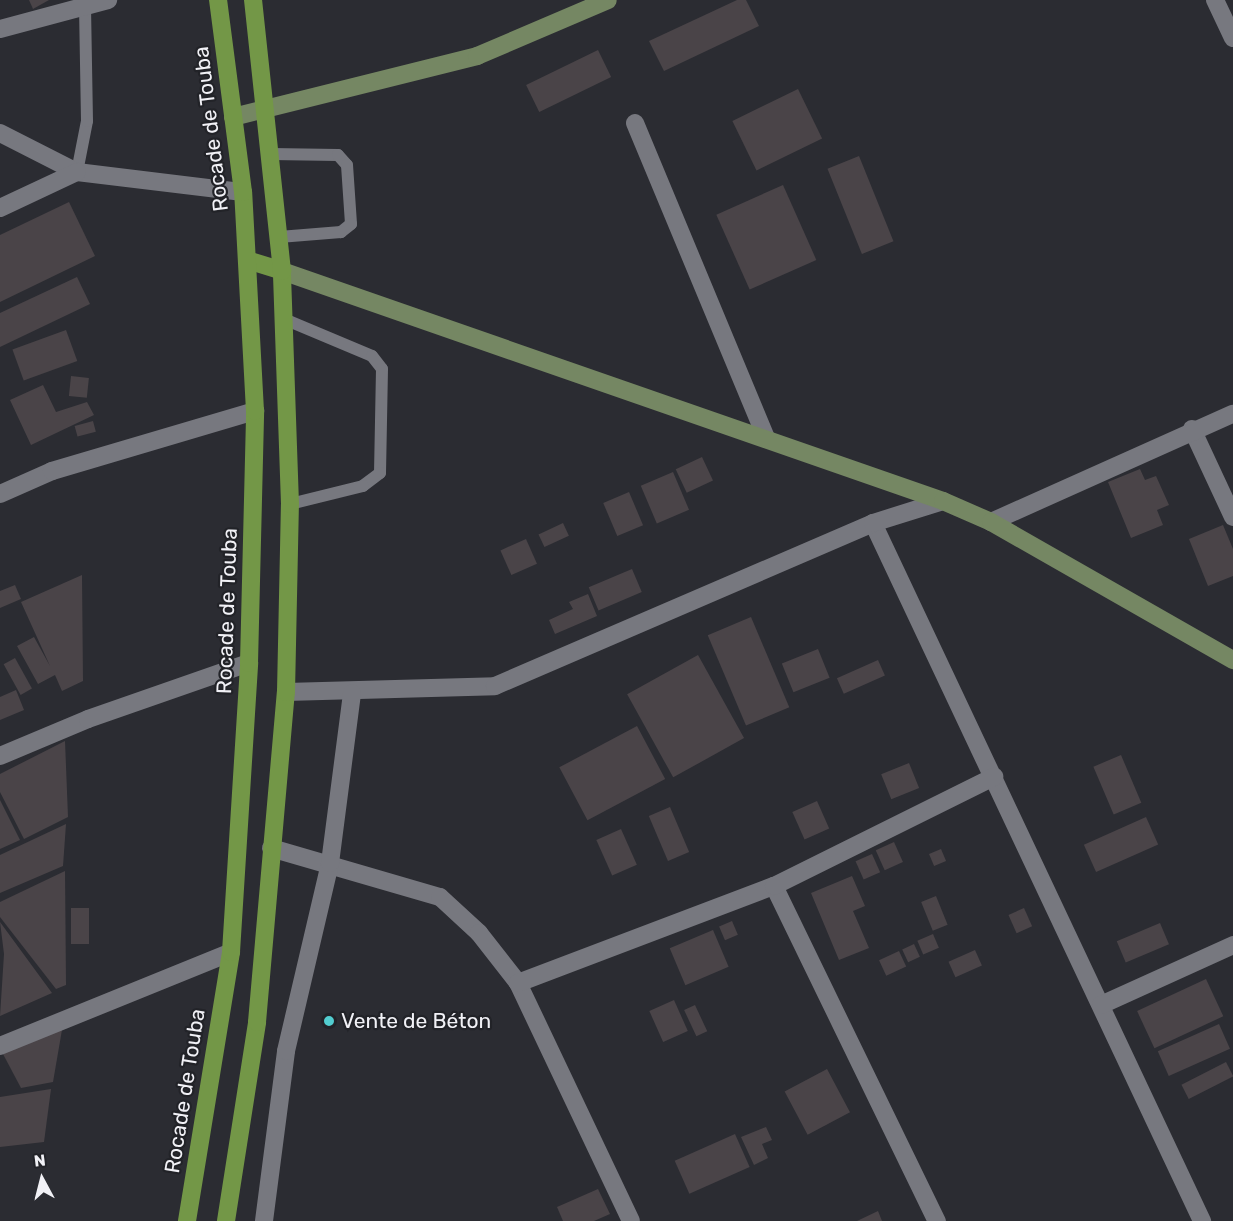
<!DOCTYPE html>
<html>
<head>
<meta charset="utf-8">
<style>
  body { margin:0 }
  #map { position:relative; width:1233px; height:1221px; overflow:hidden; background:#2b2c32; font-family:Rubik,sans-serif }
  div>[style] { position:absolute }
  .building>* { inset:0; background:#4a4448; transform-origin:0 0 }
  .lane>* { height:12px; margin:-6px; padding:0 6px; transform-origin:6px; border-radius:6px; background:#77787f }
  .street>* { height:18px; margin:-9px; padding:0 9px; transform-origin:9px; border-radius:9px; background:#77787f }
  .secondary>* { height:18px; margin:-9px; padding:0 9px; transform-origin:9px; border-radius:9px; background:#758763 }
  .primary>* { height:18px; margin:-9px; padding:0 9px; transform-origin:9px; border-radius:9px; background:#739747 }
  .dots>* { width:16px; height:16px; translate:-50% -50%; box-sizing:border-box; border:3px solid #222328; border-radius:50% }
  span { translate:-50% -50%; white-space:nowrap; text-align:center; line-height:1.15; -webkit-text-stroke:4.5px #222328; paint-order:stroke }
  .street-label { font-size:21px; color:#f1f1f6 }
  .poi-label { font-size:21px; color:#f1f1f6 }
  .left { translate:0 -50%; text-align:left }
  .north { position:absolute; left:12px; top:1149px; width:60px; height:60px; -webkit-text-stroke:4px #222328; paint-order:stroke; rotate:353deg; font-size:16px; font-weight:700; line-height:24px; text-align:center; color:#f1f1f6 }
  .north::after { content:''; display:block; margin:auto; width:21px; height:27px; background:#f1f1f6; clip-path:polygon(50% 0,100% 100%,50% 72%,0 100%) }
</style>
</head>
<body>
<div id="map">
  <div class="building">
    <i style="clip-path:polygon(29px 0,49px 0,33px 9px)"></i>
    <i style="clip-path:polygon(737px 0,746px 0,759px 26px,664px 71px,649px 41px)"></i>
    <i style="left:598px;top:50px;width:30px;height:80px;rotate:64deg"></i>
    <i style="left:798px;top:89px;width:55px;height:73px;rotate:64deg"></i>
    <i style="left:859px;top:156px;width:92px;height:34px;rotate:68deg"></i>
    <i style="left:783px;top:185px;width:82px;height:73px;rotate:66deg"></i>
    <i style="clip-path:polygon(69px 202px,95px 256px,0 302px,0 235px)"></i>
    <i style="clip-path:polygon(77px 277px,90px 304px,0 347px,0 313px)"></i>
    <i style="left:66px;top:330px;width:33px;height:57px;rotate:70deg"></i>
    <i style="left:71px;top:376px;width:18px;height:20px;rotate:6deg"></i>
    <i style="clip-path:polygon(43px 385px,56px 412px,87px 402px,94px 415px,31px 445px,10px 400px)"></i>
    <i style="left:93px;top:421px;width:11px;height:19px;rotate:75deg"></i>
    <i style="left:702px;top:457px;width:26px;height:29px;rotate:65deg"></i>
    <i style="clip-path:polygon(1140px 469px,1145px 480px,1156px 476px,1169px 505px,1157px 510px,1163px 525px,1131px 538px,1108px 482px)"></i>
    <i style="left:673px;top:472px;width:41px;height:35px;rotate:67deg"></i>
    <i style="left:629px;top:492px;width:36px;height:28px;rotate:67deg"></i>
    <i style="left:563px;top:523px;width:14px;height:27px;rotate:65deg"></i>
    <i style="clip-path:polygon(1223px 525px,1233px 549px,1233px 576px,1208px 586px,1189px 539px)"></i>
    <i style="left:526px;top:539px;width:27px;height:28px;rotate:66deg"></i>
    <i style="left:632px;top:569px;width:25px;height:47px;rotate:67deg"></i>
    <i style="clip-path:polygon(82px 575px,83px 681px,62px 691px,55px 675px,38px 684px,17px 646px,34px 637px,50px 666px,21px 602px)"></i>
    <i style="clip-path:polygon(15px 585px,21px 599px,0 608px,0 591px)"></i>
    <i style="clip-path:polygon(588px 594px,597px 616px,555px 634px,549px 620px,573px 609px,569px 602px)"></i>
    <i style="left:751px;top:617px;width:98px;height:47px;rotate:67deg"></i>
    <i style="left:818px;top:649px;width:31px;height:39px;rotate:68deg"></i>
    <i style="left:698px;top:655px;width:95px;height:81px;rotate:61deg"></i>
    <i style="left:15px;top:658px;width:35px;height:13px;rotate:61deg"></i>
    <i style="left:878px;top:660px;width:17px;height:45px;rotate:66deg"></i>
    <i style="clip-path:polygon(16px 690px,24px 710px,0 720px,0 697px)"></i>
    <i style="left:637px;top:726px;width:60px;height:88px;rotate:62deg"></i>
    <i style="clip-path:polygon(65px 741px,68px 817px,24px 839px,0 792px,0 774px)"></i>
    <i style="left:1121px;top:755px;width:52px;height:30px;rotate:67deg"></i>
    <i style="left:909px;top:763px;width:27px;height:30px;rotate:68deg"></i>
    <i style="clip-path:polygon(0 800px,20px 840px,0 849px)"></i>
    <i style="left:817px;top:801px;width:30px;height:27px;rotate:66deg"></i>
    <i style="left:670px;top:807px;width:49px;height:23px;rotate:67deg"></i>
    <i style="left:1146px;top:817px;width:30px;height:68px;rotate:66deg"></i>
    <i style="clip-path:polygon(66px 824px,63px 866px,0 893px,0 855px)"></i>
    <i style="left:621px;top:829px;width:39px;height:27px;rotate:66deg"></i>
    <i style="left:894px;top:842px;width:22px;height:20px;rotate:66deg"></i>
    <i style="left:941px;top:849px;width:13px;height:13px;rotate:67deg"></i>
    <i style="left:872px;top:854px;width:20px;height:18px;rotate:66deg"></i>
    <i style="clip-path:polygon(65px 871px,66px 985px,56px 989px,0 917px,0 902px)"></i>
    <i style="clip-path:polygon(852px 876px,865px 906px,853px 911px,869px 948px,839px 960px,811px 893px)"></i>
    <i style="left:936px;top:896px;width:31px;height:16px;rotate:68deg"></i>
    <i style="left:71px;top:908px;width:18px;height:36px"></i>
    <i style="left:1024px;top:908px;width:20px;height:17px;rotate:66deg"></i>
    <i style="left:732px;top:921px;width:15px;height:14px;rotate:67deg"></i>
    <i style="clip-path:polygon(0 922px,52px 993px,0 1016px,4px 954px)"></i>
    <i style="left:1160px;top:923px;width:23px;height:47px;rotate:67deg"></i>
    <i style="left:713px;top:930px;width:40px;height:47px;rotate:67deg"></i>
    <i style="left:933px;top:934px;width:15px;height:17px;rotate:67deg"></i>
    <i style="left:914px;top:944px;width:14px;height:13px;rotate:65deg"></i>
    <i style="left:975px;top:950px;width:17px;height:29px;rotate:66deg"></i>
    <i style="left:899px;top:951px;width:17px;height:22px;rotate:65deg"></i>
    <i style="left:1206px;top:979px;width:41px;height:76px;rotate:65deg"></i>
    <i style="left:674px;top:1000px;width:34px;height:27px;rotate:66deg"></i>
    <i style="left:695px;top:1005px;width:29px;height:12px;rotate:65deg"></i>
    <i style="clip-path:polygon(63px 1024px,53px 1082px,21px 1088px,3px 1054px)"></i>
    <i style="left:1219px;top:1024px;width:27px;height:67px;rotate:66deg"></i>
    <i style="left:1226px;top:1062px;width:16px;height:50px;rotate:63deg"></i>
    <i style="left:827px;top:1069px;width:49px;height:48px;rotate:62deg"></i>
    <i style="clip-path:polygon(51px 1089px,44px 1142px,0 1147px,0 1097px)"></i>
    <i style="clip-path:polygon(766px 1127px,772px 1140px,762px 1144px,768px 1158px,754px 1165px,741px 1137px)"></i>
    <i style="left:735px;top:1134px;width:36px;height:66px;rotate:66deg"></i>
    <i style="clip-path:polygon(598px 1189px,610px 1214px,594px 1221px,563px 1221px,557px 1207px)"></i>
    <i style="clip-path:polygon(878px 1211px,882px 1221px,857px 1221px)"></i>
  </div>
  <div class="lane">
    <i style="left:271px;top:154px;width:67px;rotate:0.9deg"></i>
    <i style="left:338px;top:155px;width:13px;rotate:48deg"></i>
    <i style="left:347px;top:165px;width:59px;rotate:86.1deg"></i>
    <i style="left:351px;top:224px;width:13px;rotate:141deg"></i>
    <i style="left:341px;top:232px;width:62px;rotate:175.4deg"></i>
    <i style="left:77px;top:172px;width:52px;rotate:-78.9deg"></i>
    <i style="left:87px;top:121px;width:113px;rotate:-91deg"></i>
    <i style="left:284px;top:319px;width:95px;rotate:22.8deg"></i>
    <i style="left:372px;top:356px;width:16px;rotate:52deg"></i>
    <i style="left:382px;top:369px;width:104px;rotate:91.1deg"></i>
    <i style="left:380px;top:473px;width:21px;rotate:143deg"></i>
    <i style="left:363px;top:486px;width:75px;rotate:166.1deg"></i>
  </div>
  <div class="street">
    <i style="left:1215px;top:0;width:42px;rotate:64.7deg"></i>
    <i style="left:0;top:29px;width:112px;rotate:-15deg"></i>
    <i style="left:635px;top:123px;width:340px;rotate:67.4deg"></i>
    <i style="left:0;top:133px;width:86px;rotate:26.9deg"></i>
    <i style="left:77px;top:172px;width:167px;rotate:6.9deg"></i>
    <i style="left:0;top:208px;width:85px;rotate:-25.1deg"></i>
    <i style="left:1192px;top:429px;width:97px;rotate:65deg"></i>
    <i style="left:0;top:494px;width:57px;rotate:-23.9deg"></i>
    <i style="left:52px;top:471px;width:212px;rotate:-16.5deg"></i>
    <i style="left:991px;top:522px;width:265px;rotate:-24.1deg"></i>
    <i style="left:873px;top:523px;width:772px;rotate:64.76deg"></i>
    <i style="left:286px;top:692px;width:209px;rotate:-1.6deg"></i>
    <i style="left:495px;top:686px;width:412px;rotate:-23.3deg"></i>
    <i style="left:873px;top:523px;width:73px;rotate:-17.4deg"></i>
    <i style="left:0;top:756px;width:95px;rotate:-22.8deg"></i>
    <i style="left:88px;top:719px;width:170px;rotate:-19.2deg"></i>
    <i style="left:271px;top:848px;width:176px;rotate:16.2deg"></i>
    <i style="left:440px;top:897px;width:53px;rotate:42.7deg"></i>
    <i style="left:479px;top:933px;width:63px;rotate:52deg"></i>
    <i style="left:518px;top:983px;width:263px;rotate:64.6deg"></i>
    <i style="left:774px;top:886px;width:373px;rotate:64.1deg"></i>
    <i style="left:518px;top:983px;width:274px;rotate:-20.8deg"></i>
    <i style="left:774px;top:886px;width:246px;rotate:-26.4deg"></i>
    <i style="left:1101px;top:1005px;width:145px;rotate:-24.4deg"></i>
    <i style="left:0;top:1046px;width:249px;rotate:-22.1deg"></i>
    <i style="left:264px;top:1221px;width:171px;rotate:-82.6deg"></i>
    <i style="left:286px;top:1051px;width:193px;rotate:-76.8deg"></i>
    <i style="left:330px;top:863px;width:171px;rotate:-82.6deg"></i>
  </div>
  <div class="secondary">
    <i style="left:233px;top:117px;width:252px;rotate:-14deg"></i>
    <i style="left:477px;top:56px;width:142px;rotate:-23.1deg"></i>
    <i style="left:282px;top:271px;width:700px;rotate:19.19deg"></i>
    <i style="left:943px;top:501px;width:52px;rotate:23.6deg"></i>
    <i style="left:991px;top:522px;width:279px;rotate:29.7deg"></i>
  </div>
  <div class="primary">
    <i style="left:247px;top:260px;width:37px;rotate:17deg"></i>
    <i style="left:187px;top:1221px;width:273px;rotate:-80.7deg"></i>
    <i style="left:231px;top:952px;width:290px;rotate:-86.4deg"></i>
    <i style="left:249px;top:663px;width:252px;rotate:-88.6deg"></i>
    <i style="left:255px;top:411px;width:219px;rotate:-93.1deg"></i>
    <i style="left:243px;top:192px;width:194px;rotate:-97.4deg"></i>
    <i style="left:226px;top:1221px;width:201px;rotate:-81.1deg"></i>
    <i style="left:257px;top:1022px;width:331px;rotate:-85deg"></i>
    <i style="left:286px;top:692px;width:188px;rotate:-88.8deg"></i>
    <i style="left:290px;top:504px;width:233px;rotate:-92deg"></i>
    <i style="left:282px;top:271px;width:273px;rotate:-96.1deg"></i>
  </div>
  <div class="dots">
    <i style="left:329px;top:1021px;background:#52cdd0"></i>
  </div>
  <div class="street-label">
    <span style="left:211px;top:129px;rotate:-97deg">Rocade de Touba</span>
    <span style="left:227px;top:611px;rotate:-88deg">Rocade de Touba</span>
    <span style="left:185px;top:1091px;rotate:-81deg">Rocade de Touba</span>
  </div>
  <div class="poi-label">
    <span class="left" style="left:341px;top:1021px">Vente de Béton</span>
  </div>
  <div class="north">N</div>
</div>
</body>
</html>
